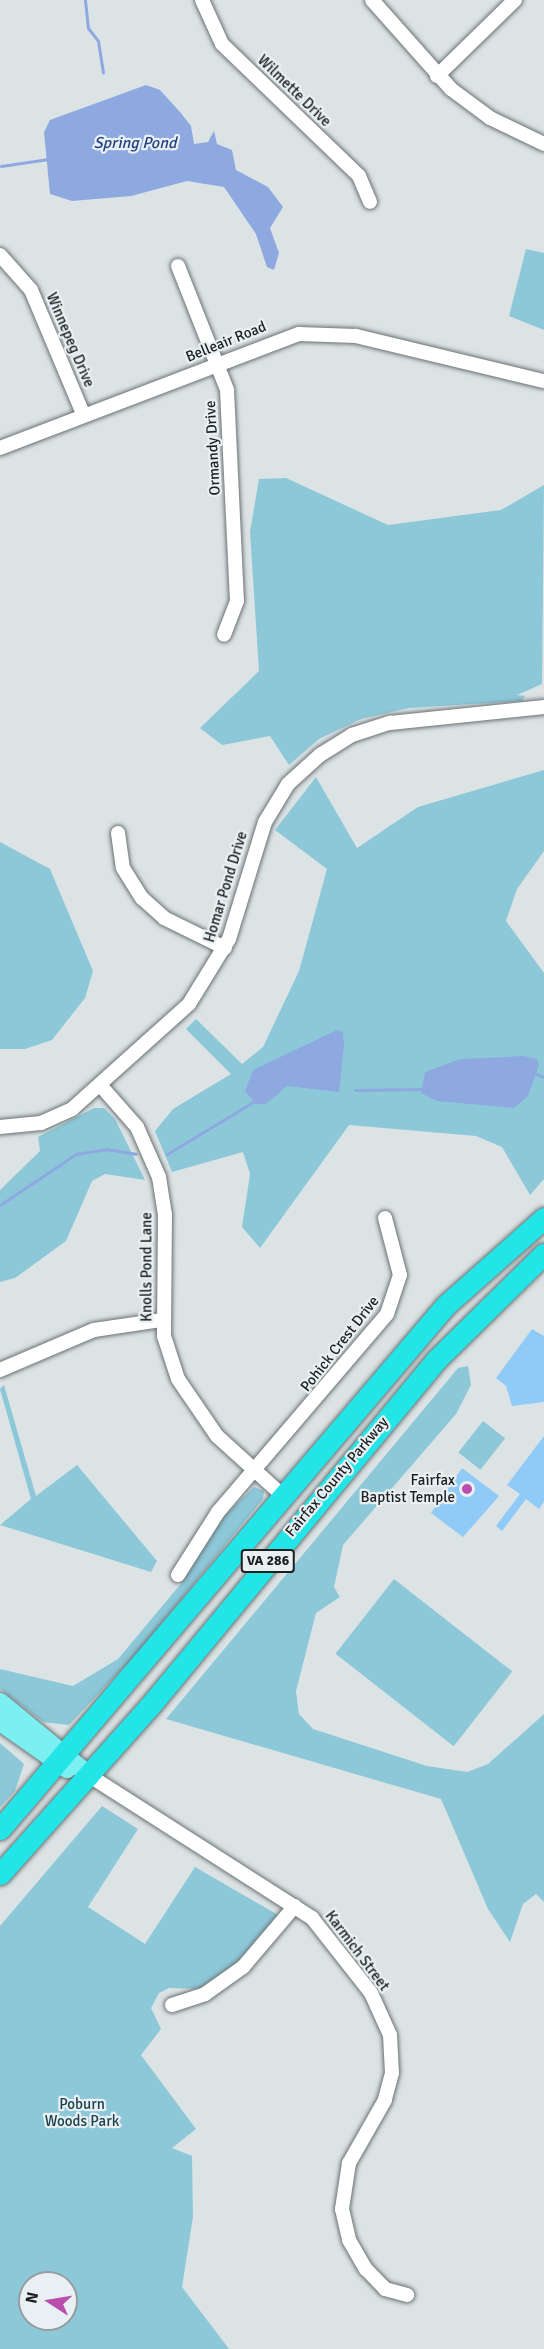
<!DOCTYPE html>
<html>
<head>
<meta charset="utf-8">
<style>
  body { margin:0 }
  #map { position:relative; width:544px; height:2349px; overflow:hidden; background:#dce3e5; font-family:Signika,sans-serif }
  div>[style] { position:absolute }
  .green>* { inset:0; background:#8dc8d9; transform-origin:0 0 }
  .water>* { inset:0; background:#8da9e0 }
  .stream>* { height:3px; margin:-1.5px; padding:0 1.5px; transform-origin:1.5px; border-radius:1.5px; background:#8da9e0 }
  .building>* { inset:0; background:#90caf6 }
  .roads { filter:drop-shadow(0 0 2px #6b7274) drop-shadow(0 0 2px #6b7274) }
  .minor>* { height:14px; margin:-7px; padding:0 7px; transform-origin:7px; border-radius:7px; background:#fff }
  .major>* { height:18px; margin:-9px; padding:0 9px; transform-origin:9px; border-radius:9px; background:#7beff1 }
  .highway>* { height:21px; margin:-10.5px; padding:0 10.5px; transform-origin:10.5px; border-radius:10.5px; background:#23e5e7 }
  .dots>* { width:16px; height:16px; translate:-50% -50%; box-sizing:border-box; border:3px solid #e9f0f3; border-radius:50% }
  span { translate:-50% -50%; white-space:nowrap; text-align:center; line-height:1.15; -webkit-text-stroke:4.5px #e9f0f3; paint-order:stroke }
  .shield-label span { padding:2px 4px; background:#e9f0f3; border:2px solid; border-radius:4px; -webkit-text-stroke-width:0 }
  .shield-label { font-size:14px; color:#1c1f20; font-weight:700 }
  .street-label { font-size:15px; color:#1c1f20 }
  .poi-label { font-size:15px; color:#1c1f20 }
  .right { translate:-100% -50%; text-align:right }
  .park-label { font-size:15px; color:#1a404b }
  .water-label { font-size:16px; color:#244182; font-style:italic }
  .north { position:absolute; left:18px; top:2271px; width:60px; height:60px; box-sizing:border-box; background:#e9f0f3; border:2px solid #979c9f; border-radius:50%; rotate:282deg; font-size:16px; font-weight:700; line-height:24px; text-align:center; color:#1c1f20 }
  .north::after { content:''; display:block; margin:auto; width:21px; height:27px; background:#ba4eae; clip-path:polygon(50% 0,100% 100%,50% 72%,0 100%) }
</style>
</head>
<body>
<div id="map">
  <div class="green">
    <i style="clip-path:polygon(526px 249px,544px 253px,544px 330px,509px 316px)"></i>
    <i style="clip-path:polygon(286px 478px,388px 525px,501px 510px,544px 485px,542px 684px,517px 695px,525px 696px,522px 701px,409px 708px,361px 719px,319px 739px,289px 765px,270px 736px,222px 745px,200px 728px,259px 671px,250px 532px,259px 479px)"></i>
    <i style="clip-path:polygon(544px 770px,544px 851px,517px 889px,506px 921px,544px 973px,544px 1179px,530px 1195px,502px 1147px,476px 1136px,349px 1125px,260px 1248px,242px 1227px,250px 1174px,243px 1152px,172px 1172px,155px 1131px,173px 1109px,231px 1074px,186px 1029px,196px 1019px,242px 1064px,263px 1047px,299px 971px,327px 869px,275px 830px,316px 777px,357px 848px,418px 807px)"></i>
    <i style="clip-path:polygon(0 842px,50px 869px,93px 971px,85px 998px,52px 1040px,25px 1049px,0 1049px)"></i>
    <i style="clip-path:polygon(94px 1108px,104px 1108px,115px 1119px,145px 1180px,105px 1174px,92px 1181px,66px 1241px,15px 1278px,0 1282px,0 1190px,40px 1151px,38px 1137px)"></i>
    <i style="clip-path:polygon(468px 1366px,471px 1385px,456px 1414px,343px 1545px,334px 1587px,340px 1597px,316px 1613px,296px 1691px,299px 1714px,313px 1729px,427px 1766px,467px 1772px,488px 1764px,544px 1714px,544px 1902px,536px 1894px,523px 1904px,510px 1942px,488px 1909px,441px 1799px,166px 1719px,458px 1368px)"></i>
    <i style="clip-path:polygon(4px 1385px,36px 1496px,77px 1465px,157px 1561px,151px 1572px,0 1525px,31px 1499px,0 1389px)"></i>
    <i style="left:483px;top:1421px;width:28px;height:40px;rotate:38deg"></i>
    <i style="clip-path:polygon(254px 1487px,264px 1491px,263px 1499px,137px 1653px,69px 1725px,43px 1722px,0 1689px,0 1669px,73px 1686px,118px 1659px,179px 1586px,222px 1518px)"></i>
    <i style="left:394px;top:1579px;width:150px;height:95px;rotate:38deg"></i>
    <i style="clip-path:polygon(0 1743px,24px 1764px,15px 1791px,0 1807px)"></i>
    <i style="clip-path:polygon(evenodd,102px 1806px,138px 1829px,88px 1907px,145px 1944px,195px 1867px,278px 1915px,257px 1948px,203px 1989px,169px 1988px,159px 1993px,151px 2008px,161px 2029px,141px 2055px,196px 2129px,172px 2148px,192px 2156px,193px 2217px,182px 2287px,229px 2349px,0 2349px,0 1926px,102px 1806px,30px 2283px,66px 2283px,66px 2319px,30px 2319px,30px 2283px)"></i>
  </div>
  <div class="water">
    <i style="clip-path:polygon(146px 85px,160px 90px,180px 112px,191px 126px,194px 144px,208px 142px,214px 131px,217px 144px,232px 150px,236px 170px,268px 187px,283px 207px,270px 228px,279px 253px,274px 270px,267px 267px,256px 234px,224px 187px,187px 181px,131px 196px,72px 201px,50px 194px,44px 132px,50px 120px)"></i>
    <i style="clip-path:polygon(337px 1030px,343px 1032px,344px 1046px,339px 1092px,287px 1086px,266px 1104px,256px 1104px,245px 1091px,253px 1070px)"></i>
    <i style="clip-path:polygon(523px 1056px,537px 1059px,539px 1065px,528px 1096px,514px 1108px,437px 1101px,421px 1093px,425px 1072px,461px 1059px)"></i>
  </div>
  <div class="stream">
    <i style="left:85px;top:0;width:28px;rotate:84deg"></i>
    <i style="left:88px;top:28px;width:16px;rotate:52deg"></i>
    <i style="left:98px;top:41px;width:32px;rotate:81deg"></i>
    <i style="left:1px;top:166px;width:48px;rotate:-8.5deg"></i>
    <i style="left:532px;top:1072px;width:13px;rotate:23deg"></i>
    <i style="left:355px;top:1090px;width:67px;rotate:-0.9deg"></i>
    <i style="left:167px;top:1154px;width:103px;rotate:-31.1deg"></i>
    <i style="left:0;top:1205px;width:92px;rotate:-33.9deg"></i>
    <i style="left:76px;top:1154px;width:30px;rotate:-9deg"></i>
    <i style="left:106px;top:1149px;width:30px;rotate:9deg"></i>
  </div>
  <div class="building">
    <i style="clip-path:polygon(532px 1329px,544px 1336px,544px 1402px,512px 1406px,506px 1386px,496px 1378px)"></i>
    <i style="clip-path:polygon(544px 1436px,544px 1502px,539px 1509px,526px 1499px,502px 1531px,496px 1526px,520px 1494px,507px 1485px)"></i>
    <i style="clip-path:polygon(462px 1468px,499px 1496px,463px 1537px,431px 1513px)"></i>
  </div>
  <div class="roads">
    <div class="minor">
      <i style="left:202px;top:0;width:48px;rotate:65.6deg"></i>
      <i style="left:222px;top:44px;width:190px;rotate:43.9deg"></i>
      <i style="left:359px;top:176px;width:28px;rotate:67deg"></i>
      <i style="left:372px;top:0;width:119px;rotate:48.4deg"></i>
      <i style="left:451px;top:89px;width:49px;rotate:36.6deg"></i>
      <i style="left:490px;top:118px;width:60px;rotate:25.7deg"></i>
      <i style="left:437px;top:76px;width:109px;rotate:-44.3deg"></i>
      <i style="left:0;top:255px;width:47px;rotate:48.5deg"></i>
      <i style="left:31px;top:290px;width:134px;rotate:67.2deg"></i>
      <i style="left:178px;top:266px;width:133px;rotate:68.4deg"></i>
      <i style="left:227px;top:390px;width:211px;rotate:87.3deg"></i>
      <i style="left:237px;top:601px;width:36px;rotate:111deg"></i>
      <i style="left:0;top:448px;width:320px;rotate:-20.9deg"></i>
      <i style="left:299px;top:334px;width:57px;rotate:2deg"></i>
      <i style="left:356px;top:336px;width:193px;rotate:13.5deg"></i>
      <i style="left:118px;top:833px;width:35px;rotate:82deg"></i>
      <i style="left:123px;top:868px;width:36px;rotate:58deg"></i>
      <i style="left:142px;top:898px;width:30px;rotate:42deg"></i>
      <i style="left:164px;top:918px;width:68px;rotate:26.2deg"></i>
      <i style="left:101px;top:1086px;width:55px;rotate:48.7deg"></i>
      <i style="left:137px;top:1127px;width:55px;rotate:66.3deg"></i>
      <i style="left:159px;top:1177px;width:37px;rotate:81deg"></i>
      <i style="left:165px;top:1214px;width:122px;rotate:90.5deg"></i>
      <i style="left:164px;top:1336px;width:45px;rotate:72deg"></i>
      <i style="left:178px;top:1379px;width:69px;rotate:55.6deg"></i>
      <i style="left:217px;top:1436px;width:88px;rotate:42.2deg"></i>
      <i style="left:0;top:1127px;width:41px;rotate:-5.6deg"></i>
      <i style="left:41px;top:1123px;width:34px;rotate:-24deg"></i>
      <i style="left:72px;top:1109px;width:157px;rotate:-41.9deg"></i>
      <i style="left:189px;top:1004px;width:76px;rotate:-58.4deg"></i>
      <i style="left:229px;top:939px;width:122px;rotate:-72.9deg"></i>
      <i style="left:265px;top:822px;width:44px;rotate:-58.8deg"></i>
      <i style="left:288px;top:784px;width:43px;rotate:-42.2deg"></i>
      <i style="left:320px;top:755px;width:38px;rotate:-32deg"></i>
      <i style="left:352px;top:735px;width:40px;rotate:-18deg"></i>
      <i style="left:390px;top:723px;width:155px;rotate:-5.9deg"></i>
      <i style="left:0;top:1370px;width:102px;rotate:-23.1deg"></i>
      <i style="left:94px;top:1330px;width:69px;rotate:-8.4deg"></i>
      <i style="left:178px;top:1575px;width:75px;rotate:-57.6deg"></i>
      <i style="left:218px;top:1512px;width:260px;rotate:-49.5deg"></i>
      <i style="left:387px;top:1314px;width:41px;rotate:-71.6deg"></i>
      <i style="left:400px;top:1275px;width:59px;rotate:-104.7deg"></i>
      <i style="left:90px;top:1776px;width:264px;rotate:32.6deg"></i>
      <i style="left:312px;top:1918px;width:95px;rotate:51.8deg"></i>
      <i style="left:371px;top:1993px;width:46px;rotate:65.7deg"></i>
      <i style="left:390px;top:2035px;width:38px;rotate:87deg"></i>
      <i style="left:392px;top:2073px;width:28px;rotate:105deg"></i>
      <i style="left:385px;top:2100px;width:73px;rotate:119.7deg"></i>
      <i style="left:349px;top:2163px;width:47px;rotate:98.7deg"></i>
      <i style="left:342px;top:2209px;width:32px;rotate:77deg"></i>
      <i style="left:349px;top:2240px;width:34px;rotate:60deg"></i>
      <i style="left:366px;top:2269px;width:28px;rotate:46deg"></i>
      <i style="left:385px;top:2289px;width:23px;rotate:15deg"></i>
      <i style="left:172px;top:2005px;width:35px;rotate:-18deg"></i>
      <i style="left:205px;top:1994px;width:47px;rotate:-35.4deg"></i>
      <i style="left:243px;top:1967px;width:80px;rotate:-49.6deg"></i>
    </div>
    <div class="major">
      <i style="left:0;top:1702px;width:117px;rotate:39.4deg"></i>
      <i style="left:0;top:1722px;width:82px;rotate:35deg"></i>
    </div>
    <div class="highway">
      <i style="left:0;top:1829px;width:688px;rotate:-49.6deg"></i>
      <i style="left:446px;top:1305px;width:131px;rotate:-41.6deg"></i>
      <i style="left:0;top:1874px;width:224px;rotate:-48.3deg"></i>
      <i style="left:149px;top:1707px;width:452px;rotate:-50.4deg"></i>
      <i style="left:437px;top:1359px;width:150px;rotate:-44.5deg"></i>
    </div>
  </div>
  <div class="dots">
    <i style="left:467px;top:1489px;background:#ba4eae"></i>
  </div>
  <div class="shield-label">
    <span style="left:268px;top:1561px">VA 286</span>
  </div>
  <div class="street-label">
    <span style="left:294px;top:91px;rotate:44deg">Wilmette Drive</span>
    <span style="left:70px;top:340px;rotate:67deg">Winnepeg Drive</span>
    <span style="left:226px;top:342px;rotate:-22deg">Belleair Road</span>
    <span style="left:213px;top:448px;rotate:-93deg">Ormandy Drive</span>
    <span style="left:226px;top:887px;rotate:-73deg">Homar Pond Drive</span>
    <span style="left:147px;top:1267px;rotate:-90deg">Knolls Pond Lane</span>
    <span style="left:340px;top:1344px;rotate:-52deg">Pohick Crest Drive</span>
    <span style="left:337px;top:1477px;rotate:-50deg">Fairfax County Parkway</span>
    <span style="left:357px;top:1951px;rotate:53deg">Karmich Street</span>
  </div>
  <div class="poi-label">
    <span class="right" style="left:455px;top:1489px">Fairfax<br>Baptist Temple</span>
  </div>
  <div class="park-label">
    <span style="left:82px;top:2113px">Poburn<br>Woods Park</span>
  </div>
  <div class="water-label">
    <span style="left:135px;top:143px">Spring Pond</span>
  </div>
  <div class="north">N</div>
</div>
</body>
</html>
